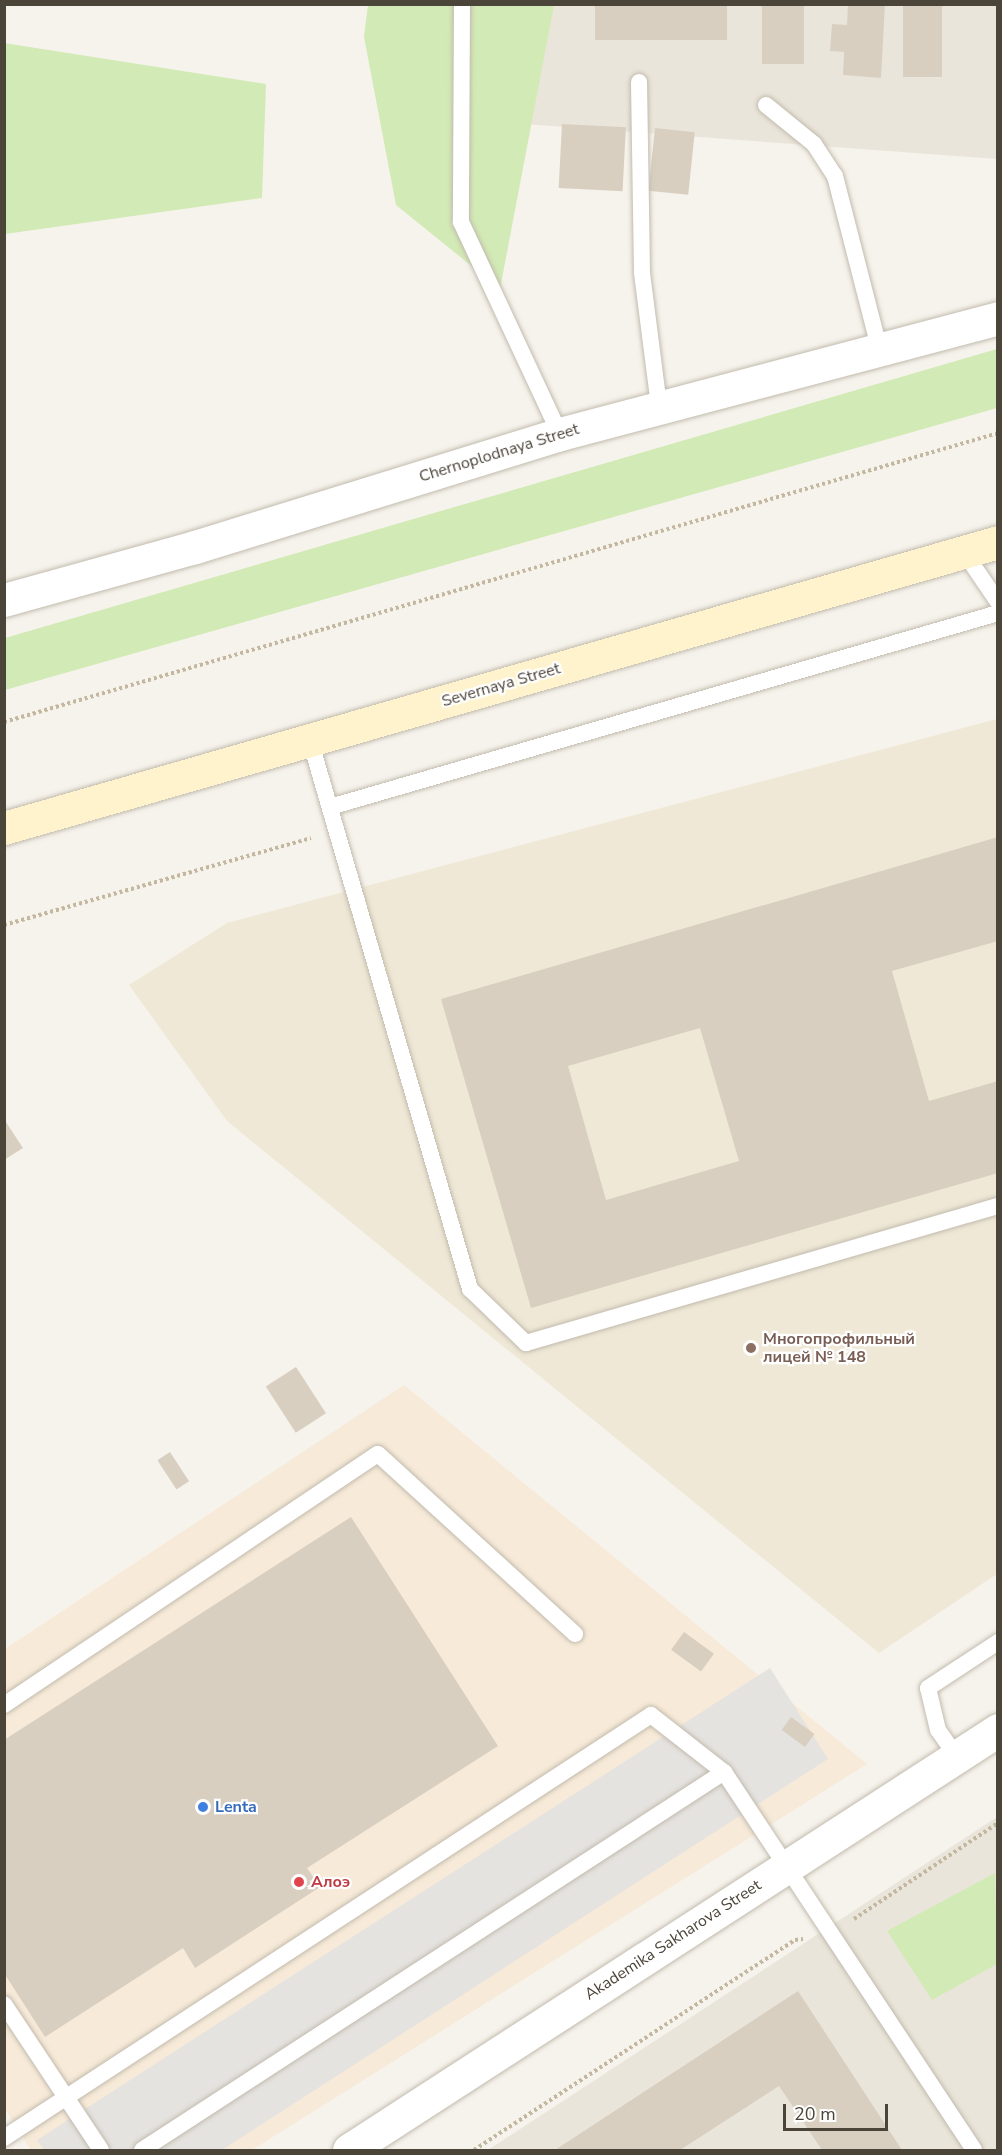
<!DOCTYPE html>
<html>
<head>
<meta charset="utf-8">
<style>
  body { margin:0 }
  #map { position:relative; width:1002px; height:2155px; overflow:hidden; background:#f6f3ec; font-family:"Nunito Sans",sans-serif }
  div>[style] { position:absolute }
  .residential>* { inset:0; background:#eae5da }
  .commercial>* { inset:0; background:#f7ead8 }
  .education>* { inset:0; background:#efe8d6 }
  .green>* { inset:0; background:#d2eab5 }
  .parking>* { inset:0; background:#e5e3e0 }
  .building>* { inset:0; background:#d8cfc1; transform-origin:0 0 }
  .path>* { height:4px; margin-top:-2px; transform-origin:0; background:repeating-linear-gradient(90deg,#c4b79f 0 3px,transparent 0 6px) }
  .roads { filter:drop-shadow(0 0 2px #c2bbae) drop-shadow(0 0 2px #c2bbae) }
  .lane>* { height:16px; margin:-8px; padding:0 8px; transform-origin:8px; border-radius:8px; background:#fff }
  .street>* { height:33px; margin:-16.5px; padding:0 16.5px; transform-origin:16.5px; border-radius:16.5px; background:#fff }
  .secondary>* { height:33px; margin:-16.5px; padding:0 16.5px; transform-origin:16.5px; border-radius:16.5px; background:#fff3cd }
  .dots>* { width:16px; height:16px; translate:-50% -50%; box-sizing:border-box; border:3px solid #fff; border-radius:50% }
  span { translate:-50% -50%; white-space:nowrap; text-align:center; line-height:1.15; -webkit-text-stroke:4.5px #fff; paint-order:stroke }
  .street-label { font-size:16px; color:#4b4439 }
  .education-label { font-size:16px; color:#785e54; font-weight:700 }
  .left { translate:0 -50%; text-align:left }
  .shop-label { font-size:16px; color:#366cbe; font-weight:700 }
  .health-label { font-size:16px; color:#be3a42; font-weight:700 }
  .frame { position:absolute; inset:0; border:6px solid #4b4439; pointer-events:none }
  .scale { position:absolute; left:783px; top:2104px; width:105px; height:27px; box-sizing:border-box; border:3px solid #4b4439; border-top:0; padding-left:8px; font-size:18px; line-height:21px; white-space:nowrap; color:#4b4439; -webkit-text-stroke:4px #fff; paint-order:stroke }
</style>
</head>
<body>
<div id="map">
  <div class="residential">
    <i style="clip-path:polygon(505px 5px,997px 5px,997px 159px,483px 121px)"></i>
    <i style="clip-path:polygon(997px 1817px,997px 2150px,488px 2150px)"></i>
  </div>
  <div class="commercial">
    <i style="clip-path:polygon(404px 1385px,867px 1764px,252px 2150px,31px 2150px,5px 2109px,5px 1649px)"></i>
  </div>
  <div class="education">
    <i style="clip-path:polygon(997px 719px,997px 1574px,879px 1653px,227px 1121px,129px 985px,227px 923px)"></i>
  </div>
  <div class="green">
    <i style="clip-path:polygon(368px 5px,554px 5px,500px 289px,396px 205px,364px 37px)"></i>
    <i style="clip-path:polygon(4px 43px,266px 84px,262px 198px,5px 234px)"></i>
    <i style="clip-path:polygon(997px 349px,997px 408px,5px 690px,5px 638px)"></i>
    <i style="clip-path:polygon(995px 1873px,997px 1964px,932px 2000px,887px 1931px)"></i>
  </div>
  <div class="parking">
    <i style="clip-path:polygon(770px 1668px,828px 1759px,222px 2150px,44px 2150px,37px 2140px)"></i>
  </div>
  <div class="building">
    <i style="left:595px;top:4px;width:132px;height:36px"></i>
    <i style="left:762px;top:4px;width:42px;height:60px"></i>
    <i style="clip-path:polygon(848px 4px,885px 4px,881px 78px,843px 75px,844px 52px,830px 51px,832px 24px,847px 25px)"></i>
    <i style="left:903px;top:4px;width:39px;height:73px"></i>
    <i style="left:562px;top:124px;width:64px;height:64px;rotate:3deg"></i>
    <i style="left:655px;top:128px;width:40px;height:63px;rotate:6deg"></i>
    <i style="clip-path:polygon(evenodd,998px 837px,998px 941px,892px 971px,929px 1101px,998px 1081px,998px 1173px,531px 1308px,441px 999px,998px 837px,700px 1028px,739px 1161px,606px 1200px,568px 1066px,700px 1028px)"></i>
    <i style="clip-path:polygon(4px 1119px,23px 1148px,4px 1160px)"></i>
    <i style="left:296px;top:1367px;width:55px;height:36px;rotate:57deg"></i>
    <i style="left:170px;top:1452px;width:35px;height:15px;rotate:57deg"></i>
    <i style="clip-path:polygon(351px 1517px,498px 1746px,307px 1868px,320px 1887px,195px 1968px,183px 1948px,45px 2037px,4px 1973px,4px 1740px)"></i>
    <i style="left:684px;top:1632px;width:37px;height:22px;rotate:36deg"></i>
    <i style="left:791px;top:1717px;width:29px;height:16px;rotate:36deg"></i>
    <i style="clip-path:polygon(798px 1991px,902px 2150px,822px 2150px,779px 2086px,680px 2150px,555px 2150px)"></i>
  </div>
  <div class="path">
    <i style="left:4px;top:722px;width:1035px;rotate:-16.21deg"></i>
    <i style="left:4px;top:925px;width:319px;rotate:-15.8deg"></i>
    <i style="left:854px;top:1919px;width:173px;rotate:-33.7deg"></i>
    <i style="left:474px;top:2150px;width:384px;rotate:-33.2deg"></i>
    <i style="left:795px;top:1940px;width:8px;rotate:-7deg"></i>
  </div>
  <div class="roads">
    <div class="lane">
      <i style="left:462px;top:4px;width:218px;rotate:90.3deg"></i>
      <i style="left:461px;top:222px;width:234px;rotate:65deg"></i>
      <i style="left:639px;top:82px;width:191px;rotate:89.1deg"></i>
      <i style="left:642px;top:273px;width:134px;rotate:82.7deg"></i>
      <i style="left:766px;top:105px;width:62px;rotate:39.1deg"></i>
      <i style="left:814px;top:144px;width:38px;rotate:57deg"></i>
      <i style="left:835px;top:176px;width:181px;rotate:75.6deg"></i>
      <i style="left:964px;top:552px;width:60px;rotate:55.8deg"></i>
      <i style="left:310px;top:740px;width:572px;rotate:73.75deg"></i>
      <i style="left:470px;top:1289px;width:78px;rotate:44deg"></i>
      <i style="left:526px;top:1343px;width:491px;rotate:-16.2deg"></i>
      <i style="left:330px;top:807px;width:696px;rotate:-16.19deg"></i>
      <i style="left:4px;top:1705px;width:450px;rotate:-33.9deg"></i>
      <i style="left:378px;top:1454px;width:267px;rotate:42.4deg"></i>
      <i style="left:957px;top:1757px;width:33px;rotate:-125deg"></i>
      <i style="left:938px;top:1730px;width:43px;rotate:-103.4deg"></i>
      <i style="left:928px;top:1688px;width:84px;rotate:-33.3deg"></i>
      <i style="left:4px;top:2004px;width:175px;rotate:56.4deg"></i>
      <i style="left:4px;top:2138px;width:773px;rotate:-33.18deg"></i>
      <i style="left:651px;top:1715px;width:93px;rotate:38deg"></i>
      <i style="left:724px;top:1772px;width:453px;rotate:56.5deg"></i>
      <i style="left:142px;top:2150px;width:694px;rotate:-33deg"></i>
    </div>
    <div class="street">
      <i style="left:4px;top:600px;width:198px;rotate:-15.5deg"></i>
      <i style="left:195px;top:547px;width:382px;rotate:-17.2deg"></i>
      <i style="left:560px;top:434px;width:453px;rotate:-14.8deg"></i>
      <i style="left:349px;top:2150px;width:773px;rotate:-32.91deg"></i>
    </div>
    <div class="secondary">
      <i style="left:4px;top:828px;width:1034px;rotate:-16.05deg"></i>
    </div>
  </div>
  <div class="dots">
    <i style="left:751px;top:1348px;background:#8d6e63"></i>
    <i style="left:203px;top:1807px;background:#3f7fe0"></i>
    <i style="left:299px;top:1882px;background:#e0444e"></i>
  </div>
  <div class="street-label">
    <span style="left:499px;top:453px;rotate:-17deg">Chernoplodnaya Street</span>
    <span style="left:501px;top:685px;rotate:-16deg">Severnaya Street</span>
    <span style="left:673px;top:1940px;rotate:-33deg">Akademika Sakharova Street</span>
  </div>
  <div class="education-label">
    <span class="left" style="left:763px;top:1348px">Многопрофильный<br>лицей № 148</span>
  </div>
  <div class="shop-label">
    <span class="left" style="left:215px;top:1807px">Lenta</span>
  </div>
  <div class="health-label">
    <span class="left" style="left:311px;top:1882px">Алоэ</span>
  </div>
  <div class="frame"></div>
  <div class="scale">20 m</div>
</div>
</body>
</html>
